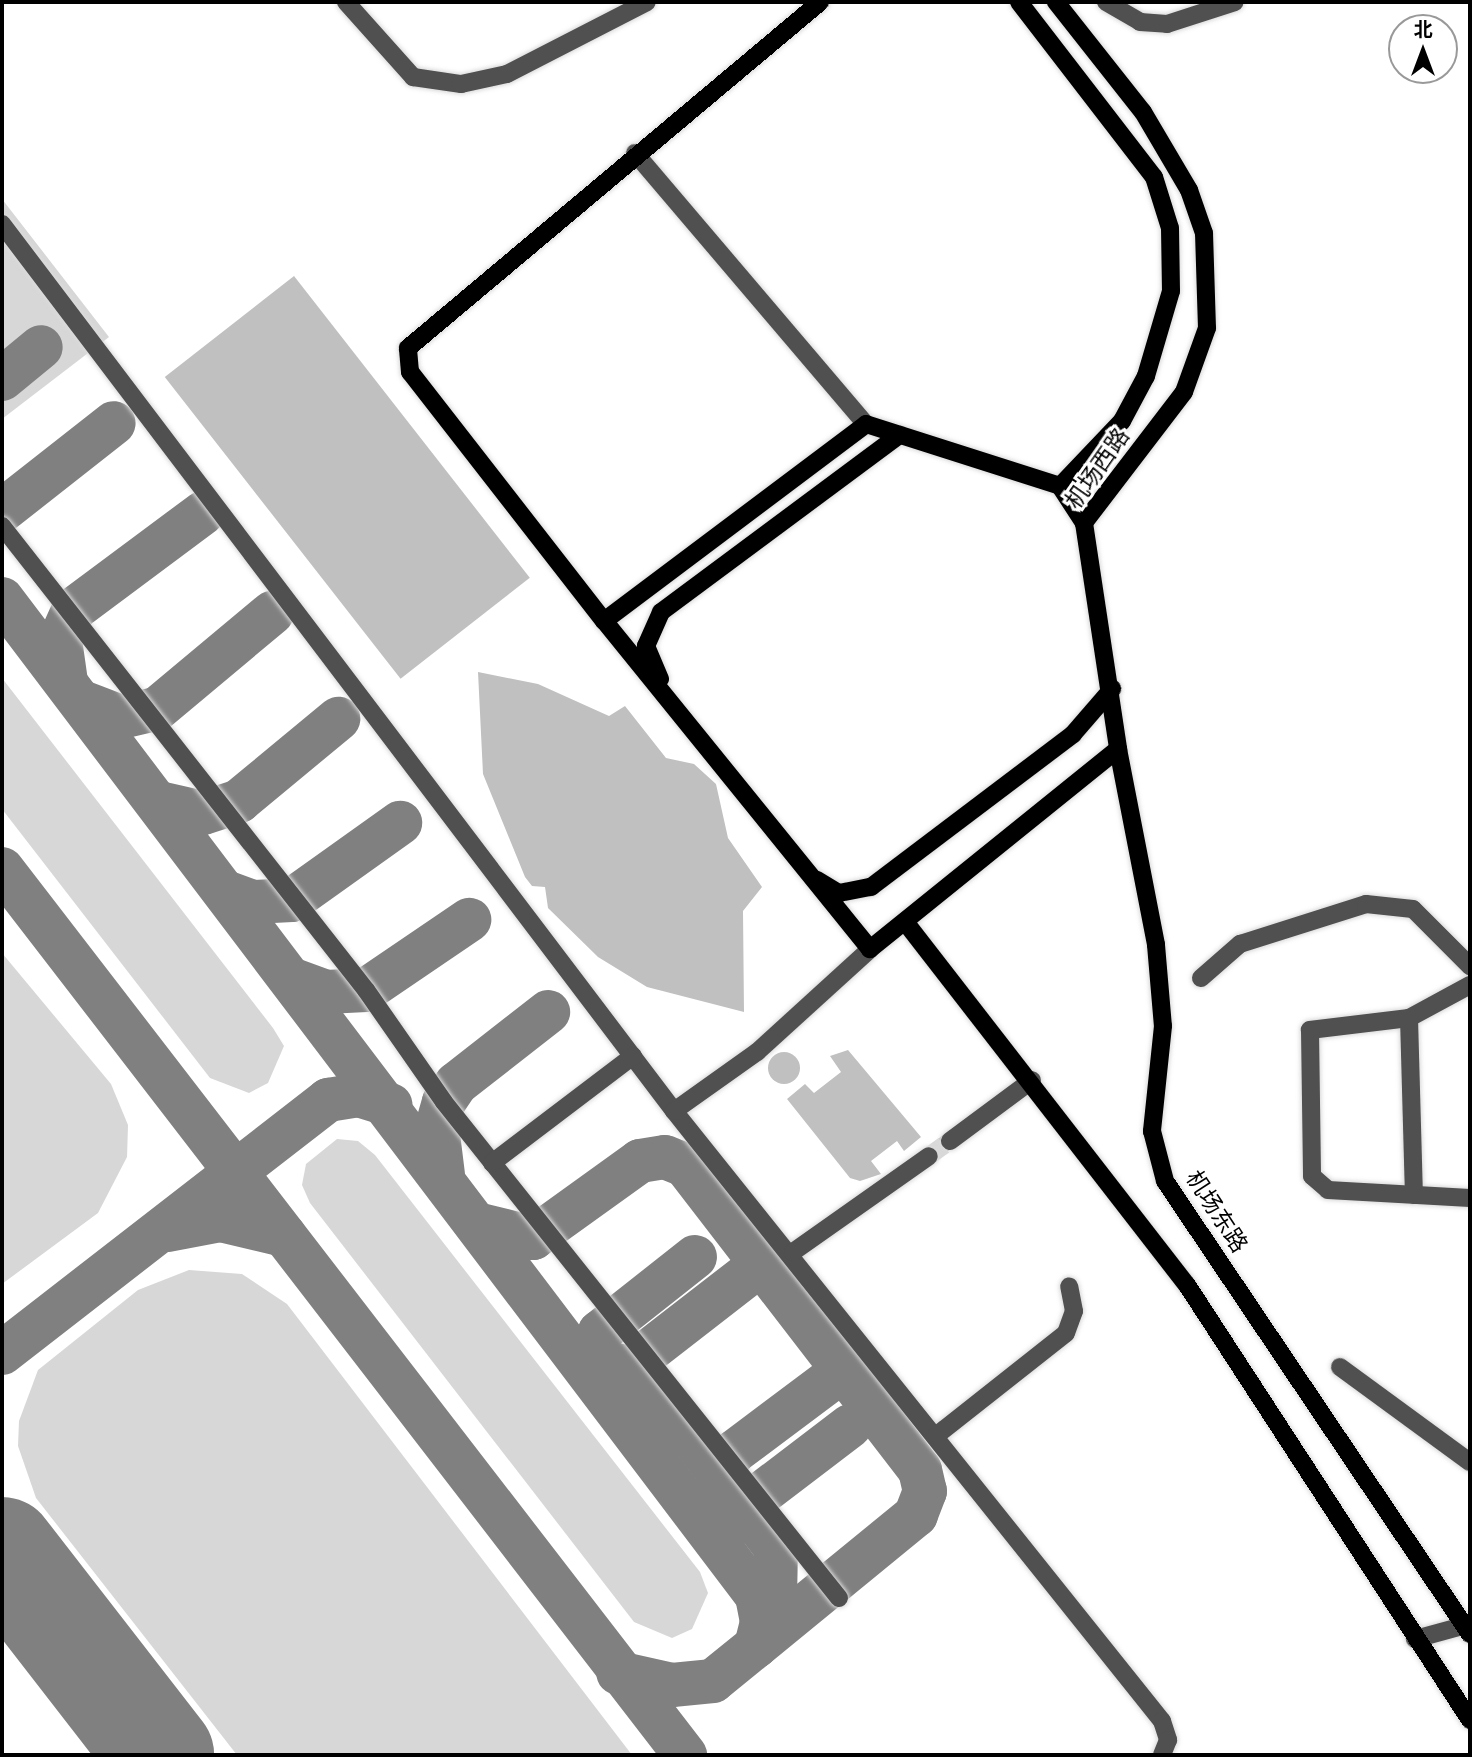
<!DOCTYPE html>
<html>
<head>
<meta charset="utf-8">
<style>
  body { margin:0 }
  #map { position:relative; width:1472px; height:1757px; overflow:hidden; background:#fff; font-family:"Work Sans","Noto Sans SC",sans-serif }
  div>[style] { position:absolute }
  .green>* { inset:0; background:#d7d7d7 }
  .taxiway>* { height:44px; margin:-22px; padding:0 22px; transform-origin:22px; border-radius:22px; background:#808080 }
  .runway>* { height:108px; margin:-54px; padding:0 54px; transform-origin:54px; border-radius:54px; background:#808080 }
  .building>* { inset:0; background:#c0c0c0; transform-origin:0 0 }
  .round { border-radius:50% }
  .minor-tunnel>* { height:18px; margin-top:-9px; transform-origin:0; background:repeating-linear-gradient(90deg,#d9d9d9 0 18px,transparent 0 27px) }
  .roads { filter:drop-shadow(0 0 2px #dbdbdb) drop-shadow(0 0 2px #dbdbdb) }
  .minor>* { height:18px; margin:-9px; padding:0 9px; transform-origin:9px; border-radius:9px; background:#505050 }
  .major>* { height:18px; margin:-9px; padding:0 9px; transform-origin:9px; border-radius:9px; background:#000 }
  span { translate:-50% -50%; white-space:nowrap; text-align:center; line-height:1.15; -webkit-text-stroke:6px #fff; paint-order:stroke }
  .street-label { font-size:23px; color:#000 }
  .frame { position:absolute; inset:0; border:4px solid #000; pointer-events:none }
  .north { position:absolute; left:1388px; top:14px; width:70px; height:70px; box-sizing:border-box; background:#fff; border:2px solid #999; border-radius:50%; rotate:0deg; font-size:19px; font-weight:700; line-height:28px; text-align:center; color:#000 }
  .north::after { content:''; display:block; margin:auto; width:24px; height:32px; background:#000; clip-path:polygon(50% 0,100% 100%,50% 72%,0 100%) }
</style>
</head>
<body>
<div id="map">
  <div class="green">
    <i style="clip-path:polygon(2px 199px,109px 337px,2px 419px)"></i>
    <i style="clip-path:polygon(2px 678px,273px 1028px,284px 1046px,268px 1083px,249px 1093px,210px 1078px,2px 809px)"></i>
    <i style="clip-path:polygon(2px 953px,111px 1084px,128px 1125px,127px 1157px,98px 1213px,2px 1284px)"></i>
    <i style="clip-path:polygon(337px 1139px,358px 1141px,375px 1155px,700px 1572px,708px 1593px,692px 1629px,672px 1638px,634px 1622px,310px 1203px,302px 1185px,306px 1164px)"></i>
    <i style="clip-path:polygon(189px 1270px,242px 1274px,287px 1304px,632px 1755px,237px 1755px,36px 1498px,18px 1446px,19px 1421px,38px 1370px,138px 1290px)"></i>
  </div>
  <div class="taxiway">
    <i style="left:2px;top:379px;width:50px;rotate:-39.4deg"></i>
    <i style="left:2px;top:511px;width:142px;rotate:-38.2deg"></i>
    <i style="left:2px;top:599px;width:1251px;rotate:52.86deg"></i>
    <i style="left:757px;top:1596px;width:26px;rotate:79deg"></i>
    <i style="left:762px;top:1622px;width:25px;rotate:104deg"></i>
    <i style="left:756px;top:1646px;width:55px;rotate:140.9deg"></i>
    <i style="left:713px;top:1681px;width:41px;rotate:174.4deg"></i>
    <i style="left:672px;top:1685px;width:55px;rotate:-167.5deg"></i>
    <i style="left:66px;top:682px;width:42px;rotate:-98.1deg"></i>
    <i style="left:60px;top:640px;width:34px;rotate:-66deg"></i>
    <i style="left:74px;top:609px;width:161px;rotate:-36.7deg"></i>
    <i style="left:82px;top:702px;width:42px;rotate:21deg"></i>
    <i style="left:121px;top:717px;width:37px;rotate:-13deg"></i>
    <i style="left:157px;top:709px;width:150px;rotate:-39.9deg"></i>
    <i style="left:159px;top:803px;width:45px;rotate:12.8deg"></i>
    <i style="left:203px;top:813px;width:38px;rotate:-18deg"></i>
    <i style="left:239px;top:801px;width:129px;rotate:-39.6deg"></i>
    <i style="left:2px;top:869px;width:1119px;rotate:52.37deg"></i>
    <i style="left:228px;top:893px;width:27px;rotate:20deg"></i>
    <i style="left:253px;top:902px;width:39px;rotate:-3deg"></i>
    <i style="left:292px;top:900px;width:133px;rotate:-35.5deg"></i>
    <i style="left:296px;top:981px;width:32px;rotate:20deg"></i>
    <i style="left:326px;top:992px;width:40px;rotate:-2.9deg"></i>
    <i style="left:366px;top:990px;width:125px;rotate:-34.2deg"></i>
    <i style="left:443px;top:1175px;width:49px;rotate:-97deg"></i>
    <i style="left:437px;top:1126px;width:25px;rotate:-74deg"></i>
    <i style="left:444px;top:1102px;width:22px;rotate:-56deg"></i>
    <i style="left:456px;top:1084px;width:117px;rotate:-38deg"></i>
    <i style="left:481px;top:1225px;width:54px;rotate:14deg"></i>
    <i style="left:533px;top:1238px;width:132px;rotate:-35.7deg"></i>
    <i style="left:640px;top:1161px;width:25px;rotate:-9deg"></i>
    <i style="left:665px;top:1157px;width:22px;rotate:22deg"></i>
    <i style="left:685px;top:1165px;width:385px;rotate:52.4deg"></i>
    <i style="left:920px;top:1470px;width:22px;rotate:77deg"></i>
    <i style="left:925px;top:1491px;width:26px;rotate:111deg"></i>
    <i style="left:916px;top:1515px;width:207px;rotate:140.7deg"></i>
    <i style="left:167px;top:1230px;width:55px;rotate:-10.5deg"></i>
    <i style="left:221px;top:1220px;width:65px;rotate:13.4deg"></i>
    <i style="left:576px;top:1352px;width:69px;rotate:17.7deg"></i>
    <i style="left:642px;top:1373px;width:220px;rotate:52.6deg"></i>
    <i style="left:776px;top:1548px;width:53px;rotate:91.1deg"></i>
    <i style="left:2px;top:1353px;width:413px;rotate:-37.8deg"></i>
    <i style="left:328px;top:1100px;width:30px;rotate:-9deg"></i>
    <i style="left:358px;top:1095px;width:34px;rotate:17deg"></i>
    <i style="left:587px;top:1367px;width:37px;rotate:-70deg"></i>
    <i style="left:600px;top:1332px;width:121px;rotate:-38.3deg"></i>
    <i style="left:635px;top:1399px;width:46px;rotate:-77.5deg"></i>
    <i style="left:645px;top:1354px;width:130px;rotate:-37.8deg"></i>
    <i style="left:715px;top:1500px;width:28px;rotate:-82deg"></i>
    <i style="left:719px;top:1472px;width:25px;rotate:-53deg"></i>
    <i style="left:734px;top:1452px;width:124px;rotate:-36.8deg"></i>
    <i style="left:729px;top:1528px;width:27px;rotate:-54deg"></i>
    <i style="left:745px;top:1506px;width:132px;rotate:-37.3deg"></i>
  </div>
  <div class="runway">
    <i style="left:2px;top:1551px;width:258px;rotate:52.2deg"></i>
  </div>
  <div class="building">
    <i style="left:294px;top:276px;width:383px;height:164px;rotate:52deg"></i>
    <i style="clip-path:polygon(478px 672px,538px 684px,609px 716px,625px 706px,666px 758px,694px 764px,716px 784px,728px 838px,762px 887px,743px 911px,744px 1012px,647px 987px,598px 957px,548px 908px,545px 887px,532px 886px,525px 877px,483px 774px)"></i>
    <i style="clip-path:polygon(848px 1050px,921px 1137px,904px 1151px,897px 1141px,871px 1161px,881px 1174px,860px 1181px,850px 1178px,787px 1099px,805px 1084px,814px 1093px,841px 1072px,830px 1056px)"></i>
    <i class="round" style="left:768px;top:1052px;width:32px;height:32px"></i>
    <i style="left:944px;top:1134px;width:16px;height:26px;rotate:50deg"></i>
  </div>
  <div class="minor-tunnel">
    <i style="left:929px;top:1156px;width:26px;rotate:-36deg"></i>
  </div>
  <div class="roads">
    <div class="minor">
      <i style="left:346px;top:2px;width:101px;rotate:48.2deg"></i>
      <i style="left:413px;top:77px;width:49px;rotate:8.3deg"></i>
      <i style="left:461px;top:84px;width:47px;rotate:-12.3deg"></i>
      <i style="left:507px;top:74px;width:157px;rotate:-27.2deg"></i>
      <i style="left:1106px;top:2px;width:39px;rotate:30deg"></i>
      <i style="left:1140px;top:22px;width:27px;rotate:4deg"></i>
      <i style="left:1167px;top:24px;width:71px;rotate:-17.9deg"></i>
      <i style="left:635px;top:153px;width:356px;rotate:49.6deg"></i>
      <i style="left:2px;top:224px;width:1113px;rotate:52.85deg"></i>
      <i style="left:674px;top:1111px;width:781px;rotate:51.34deg"></i>
      <i style="left:1162px;top:1721px;width:20px;rotate:72deg"></i>
      <i style="left:1168px;top:1740px;width:16px;rotate:112deg"></i>
      <i style="left:2px;top:526px;width:590px;rotate:51.89deg"></i>
      <i style="left:366px;top:990px;width:136px;rotate:55.1deg"></i>
      <i style="left:444px;top:1102px;width:634px;rotate:51.47deg"></i>
      <i style="left:1201px;top:978px;width:52px;rotate:-41.1deg"></i>
      <i style="left:1240px;top:944px;width:132px;rotate:-17.6deg"></i>
      <i style="left:1366px;top:904px;width:47px;rotate:6.1deg"></i>
      <i style="left:1413px;top:909px;width:81px;rotate:45deg"></i>
      <i style="left:1470px;top:985px;width:69px;rotate:151.6deg"></i>
      <i style="left:1409px;top:1018px;width:100px;rotate:173.1deg"></i>
      <i style="left:1310px;top:1030px;width:146px;rotate:89.2deg"></i>
      <i style="left:1312px;top:1176px;width:21px;rotate:41deg"></i>
      <i style="left:1328px;top:1190px;width:142px;rotate:3.2deg"></i>
      <i style="left:1409px;top:1018px;width:177px;rotate:88.4deg"></i>
      <i style="left:674px;top:1111px;width:102px;rotate:-35.4deg"></i>
      <i style="left:757px;top:1052px;width:153px;rotate:-42.3deg"></i>
      <i style="left:950px;top:1141px;width:102px;rotate:-36.6deg"></i>
      <i style="left:492px;top:1163px;width:177px;rotate:-37.2deg"></i>
      <i style="left:793px;top:1252px;width:166px;rotate:-35.2deg"></i>
      <i style="left:1340px;top:1367px;width:161px;rotate:36.2deg"></i>
      <i style="left:937px;top:1435px;width:164px;rotate:-38.3deg"></i>
      <i style="left:1066px;top:1333px;width:23px;rotate:-70deg"></i>
      <i style="left:1074px;top:1311px;width:25px;rotate:-101deg"></i>
      <i style="left:1415px;top:1639px;width:57px;rotate:-15.3deg"></i>
    </div>
    <div class="major">
      <i style="left:1019px;top:2px;width:221px;rotate:52.4deg"></i>
      <i style="left:1154px;top:177px;width:53px;rotate:72.6deg"></i>
      <i style="left:1170px;top:228px;width:63px;rotate:89.1deg"></i>
      <i style="left:1171px;top:291px;width:89px;rotate:106.4deg"></i>
      <i style="left:1146px;top:376px;width:51px;rotate:118.1deg"></i>
      <i style="left:1122px;top:421px;width:90px;rotate:133.6deg"></i>
      <i style="left:1056px;top:2px;width:140px;rotate:51.7deg"></i>
      <i style="left:1143px;top:112px;width:91px;rotate:59.5deg"></i>
      <i style="left:1189px;top:190px;width:46px;rotate:70.8deg"></i>
      <i style="left:1204px;top:233px;width:95px;rotate:88.2deg"></i>
      <i style="left:1207px;top:328px;width:68px;rotate:109.8deg"></i>
      <i style="left:1184px;top:392px;width:165px;rotate:127.4deg"></i>
      <i style="left:1084px;top:523px;width:229px;rotate:81.4deg"></i>
      <i style="left:1118px;top:749px;width:319px;rotate:141.1deg"></i>
      <i style="left:870px;top:949px;width:422px;rotate:-129deg"></i>
      <i style="left:604px;top:621px;width:328px;rotate:-36.9deg"></i>
      <i style="left:866px;top:424px;width:204px;rotate:17.7deg"></i>
      <i style="left:1060px;top:486px;width:44px;rotate:57deg"></i>
      <i style="left:604px;top:621px;width:316px;rotate:-127.9deg"></i>
      <i style="left:410px;top:372px;width:24px;rotate:-95deg"></i>
      <i style="left:408px;top:348px;width:538px;rotate:-40.02deg"></i>
      <i style="left:660px;top:679px;width:36px;rotate:-113deg"></i>
      <i style="left:646px;top:646px;width:37px;rotate:-66deg"></i>
      <i style="left:661px;top:612px;width:297px;rotate:-36.6deg"></i>
      <i style="left:1118px;top:749px;width:200px;rotate:79deg"></i>
      <i style="left:1156px;top:945px;width:81px;rotate:85.1deg"></i>
      <i style="left:1163px;top:1026px;width:106px;rotate:96deg"></i>
      <i style="left:1152px;top:1131px;width:52px;rotate:75.4deg"></i>
      <i style="left:1165px;top:1181px;width:546px;rotate:56.05deg"></i>
      <i style="left:817px;top:880px;width:26px;rotate:31deg"></i>
      <i style="left:839px;top:893px;width:33px;rotate:-11deg"></i>
      <i style="left:871px;top:887px;width:253px;rotate:-37.1deg"></i>
      <i style="left:1073px;top:734px;width:60px;rotate:-49.1deg"></i>
      <i style="left:906px;top:923px;width:458px;rotate:52.2deg"></i>
      <i style="left:1187px;top:1285px;width:519px;rotate:56.95deg"></i>
    </div>
  </div>
  <div class="street-label">
    <span style="left:1098px;top:469px;rotate:-55deg">机场西路</span>
    <span style="left:1216px;top:1212px;rotate:57deg">机场东路</span>
  </div>
  <div class="frame"></div>
  <div class="north">北</div>
</div>
</body>
</html>
